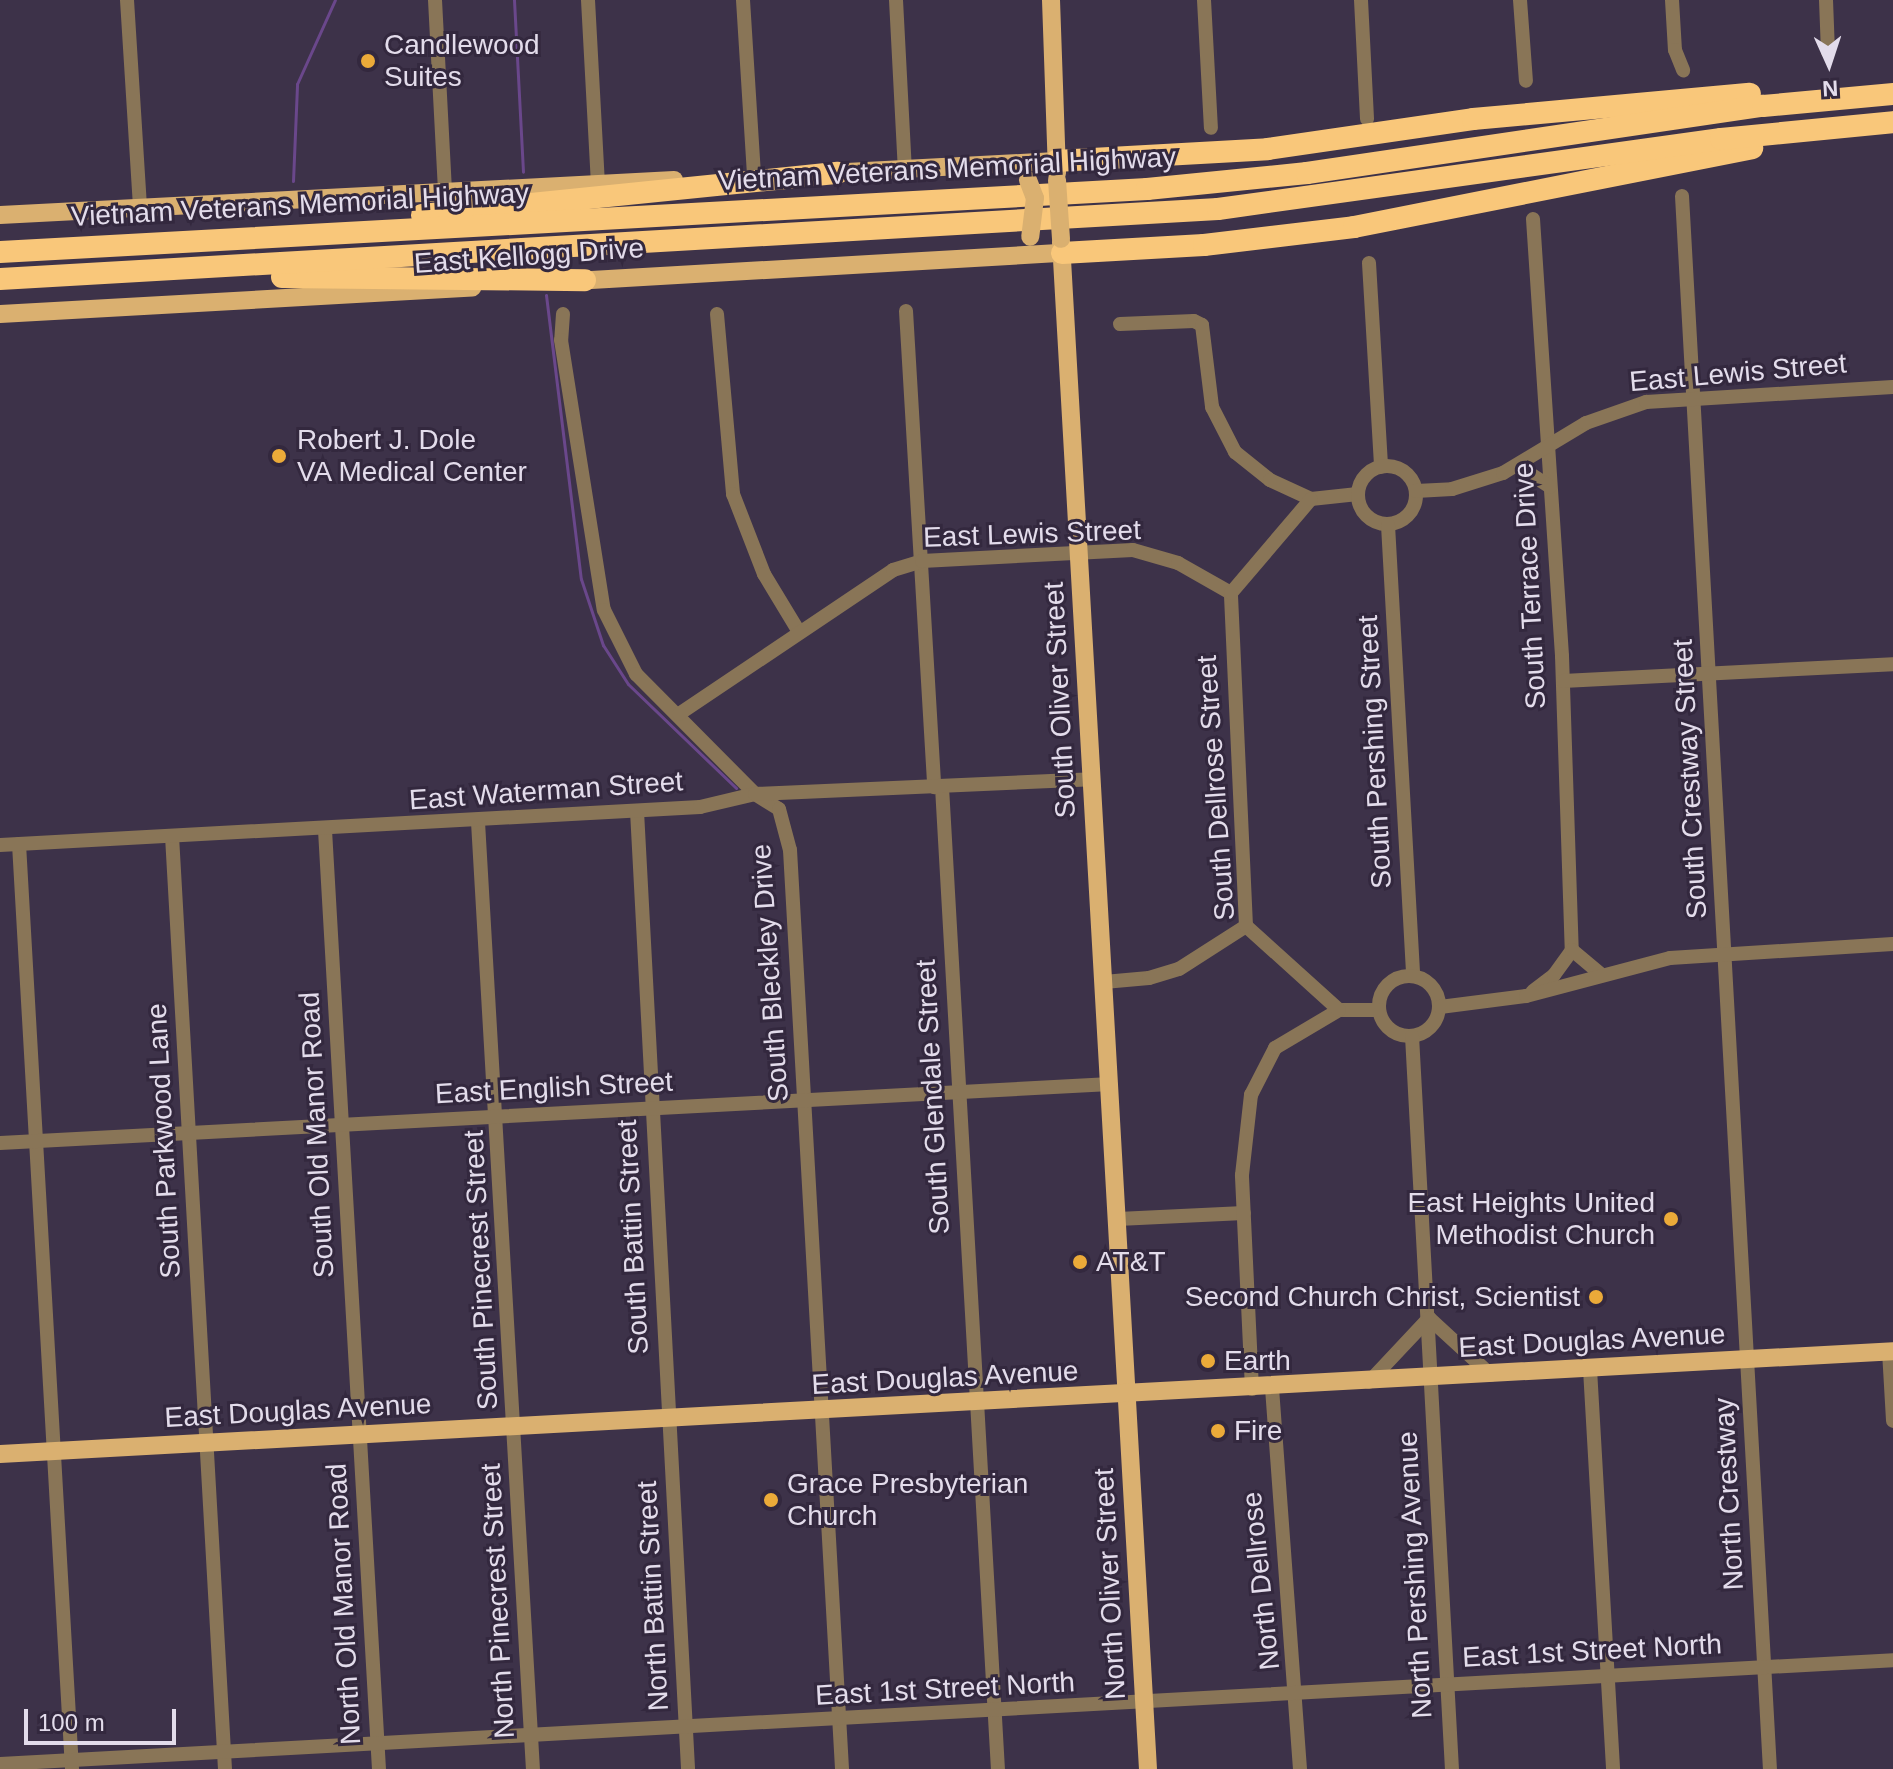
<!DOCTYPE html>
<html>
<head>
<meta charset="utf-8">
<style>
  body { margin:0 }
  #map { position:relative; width:1893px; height:1769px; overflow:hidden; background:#3d3249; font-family:Helvetica,sans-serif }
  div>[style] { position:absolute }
  .stream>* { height:3px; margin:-1.5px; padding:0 1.5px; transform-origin:1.5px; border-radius:1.5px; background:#6a478b }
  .minor>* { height:14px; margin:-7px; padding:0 7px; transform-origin:7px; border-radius:7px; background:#897557 }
  .minor>.ring { margin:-7px; padding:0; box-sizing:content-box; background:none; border:14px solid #897557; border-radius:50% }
  .major>* { height:18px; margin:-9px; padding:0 9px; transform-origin:9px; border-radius:9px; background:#dab070 }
  .highway>* { height:22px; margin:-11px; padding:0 11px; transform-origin:11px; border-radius:11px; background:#f9c77a }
  .major-bridge>* { height:18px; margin:-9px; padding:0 9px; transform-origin:9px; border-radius:9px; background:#dab070 }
  .dots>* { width:22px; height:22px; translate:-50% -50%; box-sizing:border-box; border:4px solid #33283e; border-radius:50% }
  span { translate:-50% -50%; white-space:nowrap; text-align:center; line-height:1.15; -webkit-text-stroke:6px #33283e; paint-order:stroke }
  .poi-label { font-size:28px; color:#e3dceb }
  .left { translate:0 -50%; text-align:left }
  .right { translate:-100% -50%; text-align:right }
  .street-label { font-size:28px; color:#e3dceb }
  .north { position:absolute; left:1789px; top:24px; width:80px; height:80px; -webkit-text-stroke:6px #33283e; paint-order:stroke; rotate:177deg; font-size:22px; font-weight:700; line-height:32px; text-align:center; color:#e3dceb }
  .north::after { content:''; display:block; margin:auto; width:28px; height:36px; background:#e3dceb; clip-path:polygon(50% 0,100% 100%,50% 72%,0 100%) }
  .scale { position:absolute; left:24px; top:1709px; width:152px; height:36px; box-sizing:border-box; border:4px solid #e3dceb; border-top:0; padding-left:10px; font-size:24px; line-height:28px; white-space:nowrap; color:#e3dceb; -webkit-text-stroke:6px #33283e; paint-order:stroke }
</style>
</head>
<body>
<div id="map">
  <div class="stream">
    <i style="left:514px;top:0;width:172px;rotate:87deg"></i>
    <i style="left:293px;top:181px;width:97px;rotate:-87.6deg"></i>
    <i style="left:297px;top:84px;width:92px;rotate:-65.7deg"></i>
    <i style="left:546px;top:295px;width:286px;rotate:83deg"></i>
    <i style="left:581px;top:579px;width:70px;rotate:71.6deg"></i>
    <i style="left:603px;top:645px;width:46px;rotate:57.3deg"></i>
    <i style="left:628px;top:684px;width:150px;rotate:43.9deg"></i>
  </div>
  <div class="minor">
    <i style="left:127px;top:0;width:207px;rotate:86.4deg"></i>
    <i style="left:435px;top:0;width:192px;rotate:87deg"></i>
    <i style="left:588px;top:0;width:184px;rotate:86.9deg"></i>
    <i style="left:743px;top:0;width:175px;rotate:86.4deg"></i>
    <i style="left:896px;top:0;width:170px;rotate:87deg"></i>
    <i style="left:1204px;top:0;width:128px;rotate:86.9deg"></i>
    <i style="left:1361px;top:0;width:119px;rotate:87.1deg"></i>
    <i style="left:1520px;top:0;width:81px;rotate:85.8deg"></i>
    <i style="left:1672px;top:0;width:50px;rotate:86.6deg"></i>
    <i style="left:1675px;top:50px;width:22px;rotate:68deg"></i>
    <i style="left:1826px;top:0;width:52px;rotate:87.8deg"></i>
    <i style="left:1682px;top:196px;width:1575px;rotate:86.8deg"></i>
    <i style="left:1533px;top:219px;width:438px;rotate:86.2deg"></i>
    <i style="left:1562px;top:656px;width:294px;rotate:88.1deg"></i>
    <i style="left:1369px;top:263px;width:204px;rotate:86.6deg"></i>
    <i style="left:906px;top:311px;width:477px;rotate:86.6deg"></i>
    <i style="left:563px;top:314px;width:26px;rotate:94deg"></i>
    <i style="left:561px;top:340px;width:273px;rotate:81deg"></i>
    <i style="left:604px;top:610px;width:72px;rotate:63.4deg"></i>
    <i style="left:636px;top:674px;width:169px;rotate:45.2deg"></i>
    <i style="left:755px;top:794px;width:28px;rotate:32deg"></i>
    <i style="left:779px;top:809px;width:42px;rotate:75deg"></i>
    <i style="left:790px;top:850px;width:920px;rotate:86.76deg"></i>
    <i style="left:717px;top:314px;width:181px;rotate:84.9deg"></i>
    <i style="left:733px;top:494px;width:86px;rotate:68.8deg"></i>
    <i style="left:764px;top:574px;width:68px;rotate:58.9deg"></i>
    <i style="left:1120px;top:324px;width:74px;rotate:-2.3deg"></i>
    <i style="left:1194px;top:321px;width:9px;rotate:27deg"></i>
    <i style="left:1202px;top:325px;width:83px;rotate:83deg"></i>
    <i style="left:1212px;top:407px;width:51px;rotate:62.9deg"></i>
    <i style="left:1235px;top:452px;width:45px;rotate:38.7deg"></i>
    <i style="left:1270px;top:480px;width:45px;rotate:24.9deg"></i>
    <i style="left:1311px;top:499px;width:47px;rotate:-6.1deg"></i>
    <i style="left:1518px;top:466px;width:38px;rotate:33deg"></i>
    <i class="ring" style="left:1358px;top:466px;width:44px;height:44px"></i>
    <i style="left:1416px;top:491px;width:36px;rotate:-3deg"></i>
    <i style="left:1452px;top:489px;width:53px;rotate:-17.4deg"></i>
    <i style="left:1503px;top:473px;width:97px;rotate:-31.1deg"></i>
    <i style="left:1586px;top:423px;width:64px;rotate:-19.3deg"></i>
    <i style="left:1646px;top:402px;width:247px;rotate:-3.5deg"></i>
    <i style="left:1388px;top:525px;width:451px;rotate:86.8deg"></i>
    <i style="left:1563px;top:681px;width:330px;rotate:-2.9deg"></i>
    <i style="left:679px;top:714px;width:258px;rotate:-33.9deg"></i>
    <i style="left:893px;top:570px;width:30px;rotate:-17deg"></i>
    <i style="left:922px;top:561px;width:211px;rotate:-3deg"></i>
    <i style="left:1133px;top:550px;width:47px;rotate:16.1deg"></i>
    <i style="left:1178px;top:563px;width:61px;rotate:29.5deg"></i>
    <i style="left:942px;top:787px;width:984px;rotate:86.74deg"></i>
    <i style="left:637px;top:811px;width:959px;rotate:86.95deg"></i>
    <i style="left:478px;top:822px;width:949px;rotate:86.68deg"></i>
    <i style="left:325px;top:830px;width:941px;rotate:86.71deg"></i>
    <i style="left:172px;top:836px;width:935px;rotate:86.75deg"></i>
    <i style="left:19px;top:844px;width:927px;rotate:86.72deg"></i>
    <i style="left:0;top:845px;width:701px;rotate:-3.11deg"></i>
    <i style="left:700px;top:807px;width:57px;rotate:-13.3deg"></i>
    <i style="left:755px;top:794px;width:337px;rotate:-2.5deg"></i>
    <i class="ring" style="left:1379px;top:976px;width:46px;height:46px"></i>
    <i style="left:1104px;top:982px;width:45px;rotate:-5.1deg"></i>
    <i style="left:1149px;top:978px;width:31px;rotate:-17deg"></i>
    <i style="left:1179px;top:969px;width:80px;rotate:-32.7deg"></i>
    <i style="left:1533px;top:991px;width:26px;rotate:-37deg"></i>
    <i style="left:1554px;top:975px;width:31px;rotate:-54deg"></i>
    <i style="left:1572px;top:950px;width:39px;rotate:40deg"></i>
    <i style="left:1440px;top:1007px;width:87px;rotate:-7.3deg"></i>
    <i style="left:1526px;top:996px;width:149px;rotate:-14.8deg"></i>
    <i style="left:1670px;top:958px;width:223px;rotate:-3.6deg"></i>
    <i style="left:1339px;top:1010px;width:40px"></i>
    <i style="left:1412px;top:1036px;width:734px;rotate:86.88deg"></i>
    <i style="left:0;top:1143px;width:1112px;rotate:-3.04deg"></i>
    <i style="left:1118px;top:1219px;width:126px;rotate:-2.7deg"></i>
    <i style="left:1889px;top:1351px;width:70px;rotate:86.7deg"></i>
    <i style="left:1590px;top:1369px;width:401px;rotate:86.7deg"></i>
    <i style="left:1369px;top:1382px;width:88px;rotate:-46.8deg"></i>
    <i style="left:1429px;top:1318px;width:84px;rotate:42.6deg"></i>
    <i style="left:1272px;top:1388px;width:382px;rotate:85.8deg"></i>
    <i style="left:1252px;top:1389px;width:214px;rotate:-92.7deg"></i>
    <i style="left:1242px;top:1175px;width:81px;rotate:-83.6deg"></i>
    <i style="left:1251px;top:1095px;width:53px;rotate:-62.9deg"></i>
    <i style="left:1275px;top:1048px;width:74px;rotate:-30.7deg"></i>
    <i style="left:1339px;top:1010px;width:125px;rotate:-137.9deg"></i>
    <i style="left:1246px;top:926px;width:333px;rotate:-92.6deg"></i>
    <i style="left:1231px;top:593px;width:123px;rotate:-49.6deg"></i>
    <i style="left:0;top:1764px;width:1896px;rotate:-3.14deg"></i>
  </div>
  <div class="major">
    <i style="left:1051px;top:0;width:173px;rotate:88deg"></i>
    <i style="left:828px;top:173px;width:228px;rotate:-3deg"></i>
    <i style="left:0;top:215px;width:675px;rotate:-2.97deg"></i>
    <i style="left:1061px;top:242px;width:1529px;rotate:86.74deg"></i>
    <i style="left:574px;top:281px;width:489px;rotate:-3.3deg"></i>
    <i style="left:0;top:314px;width:473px;rotate:-3.2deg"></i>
    <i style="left:0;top:1454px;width:1896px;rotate:-3.11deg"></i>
  </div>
  <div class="highway">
    <i style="left:1056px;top:161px;width:212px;rotate:-3.2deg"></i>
    <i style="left:1268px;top:149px;width:207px;rotate:-8.3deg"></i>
    <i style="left:1473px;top:119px;width:278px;rotate:-5.2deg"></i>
    <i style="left:422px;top:215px;width:418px;rotate:-5.8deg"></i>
    <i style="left:0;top:252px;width:1149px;rotate:-3.14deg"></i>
    <i style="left:1147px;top:189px;width:161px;rotate:-5.7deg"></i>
    <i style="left:1307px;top:173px;width:461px;rotate:-8.4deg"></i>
    <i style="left:1763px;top:106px;width:131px;rotate:-5.3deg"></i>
    <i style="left:1062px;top:253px;width:142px;rotate:-3.2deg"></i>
    <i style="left:1204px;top:245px;width:151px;rotate:-6.8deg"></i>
    <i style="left:1354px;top:227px;width:406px;rotate:-11.2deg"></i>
    <i style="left:282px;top:277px;width:303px;rotate:0.6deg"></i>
    <i style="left:0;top:279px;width:1220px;rotate:-3.29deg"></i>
    <i style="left:1218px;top:209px;width:508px;rotate:-7.92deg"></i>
    <i style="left:1721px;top:139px;width:173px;rotate:-5.6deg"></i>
  </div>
  <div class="major-bridge">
    <i style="left:1028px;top:180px;width:19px;rotate:69deg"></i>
    <i style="left:1035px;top:198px;width:39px;rotate:97deg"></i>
    <i style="left:1057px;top:180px;width:59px;rotate:86.1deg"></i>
  </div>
  <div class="dots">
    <i style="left:368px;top:61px;background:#ebaa39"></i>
    <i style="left:279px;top:456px;background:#ebaa39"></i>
    <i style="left:1671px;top:1219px;background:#ebaa39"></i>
    <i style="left:1080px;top:1262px;background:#ebaa39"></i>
    <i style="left:1596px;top:1297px;background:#ebaa39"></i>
    <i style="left:1208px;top:1361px;background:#ebaa39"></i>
    <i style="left:1218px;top:1431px;background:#ebaa39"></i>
    <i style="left:771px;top:1500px;background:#ebaa39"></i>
  </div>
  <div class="poi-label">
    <span class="left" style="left:384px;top:61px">Candlewood<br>Suites</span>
    <span class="left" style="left:297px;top:456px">Robert J. Dole<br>VA Medical Center</span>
    <span class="right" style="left:1655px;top:1219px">East Heights United<br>Methodist Church</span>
    <span class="left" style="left:1096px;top:1262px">AT&amp;T</span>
    <span class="right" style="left:1580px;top:1297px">Second Church Christ, Scientist</span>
    <span class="left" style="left:1224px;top:1361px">Earth</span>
    <span class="left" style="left:1234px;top:1431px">Fire</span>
    <span class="left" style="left:787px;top:1500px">Grace Presbyterian<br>Church</span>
  </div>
  <div class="street-label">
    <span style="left:947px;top:169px;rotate:-3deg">Vietnam Veterans Memorial Highway</span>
    <span style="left:300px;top:205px;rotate:-3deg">Vietnam Veterans Memorial Highway</span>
    <span style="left:529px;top:256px;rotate:-4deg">East Kellogg Drive</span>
    <span style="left:1738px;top:373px;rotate:-5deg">East Lewis Street</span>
    <span style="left:1032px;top:534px;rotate:-2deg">East Lewis Street</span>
    <span style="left:1530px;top:586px;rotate:-93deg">South Terrace Drive</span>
    <span style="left:1060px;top:700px;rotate:-93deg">South Oliver Street</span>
    <span style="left:1375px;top:752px;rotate:-93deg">South Pershing Street</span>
    <span style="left:1690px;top:779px;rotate:-93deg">South Crestway Street</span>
    <span style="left:1216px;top:788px;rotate:-94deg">South Dellrose Street</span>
    <span style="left:546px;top:791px;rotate:-4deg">East Waterman Street</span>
    <span style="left:770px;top:973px;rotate:-94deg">South Bleckley Drive</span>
    <span style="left:554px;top:1088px;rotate:-3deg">East English Street</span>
    <span style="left:933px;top:1097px;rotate:-93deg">South Glendale Street</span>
    <span style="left:317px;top:1135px;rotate:-93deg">South Old Manor Road</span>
    <span style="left:164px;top:1141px;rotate:-93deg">South Parkwood Lane</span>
    <span style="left:633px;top:1237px;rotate:-93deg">South Battin Street</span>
    <span style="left:481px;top:1270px;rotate:-93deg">South Pinecrest Street</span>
    <span style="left:1592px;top:1341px;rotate:-3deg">East Douglas Avenue</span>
    <span style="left:945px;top:1378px;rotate:-3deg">East Douglas Avenue</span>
    <span style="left:298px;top:1411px;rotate:-3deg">East Douglas Avenue</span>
    <span style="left:1729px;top:1494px;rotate:-93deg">North Crestway</span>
    <span style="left:1415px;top:1575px;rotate:-93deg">North Pershing Avenue</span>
    <span style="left:1261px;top:1581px;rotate:-96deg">North Dellrose</span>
    <span style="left:1110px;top:1584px;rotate:-93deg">North Oliver Street</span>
    <span style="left:653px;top:1596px;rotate:-93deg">North Battin Street</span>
    <span style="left:498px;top:1601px;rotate:-93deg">North Pinecrest Street</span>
    <span style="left:344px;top:1604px;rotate:-93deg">North Old Manor Road</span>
    <span style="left:1592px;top:1651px;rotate:-3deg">East 1st Street North</span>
    <span style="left:945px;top:1689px;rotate:-3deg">East 1st Street North</span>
  </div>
  <div class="north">N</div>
  <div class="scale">100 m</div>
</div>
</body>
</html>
